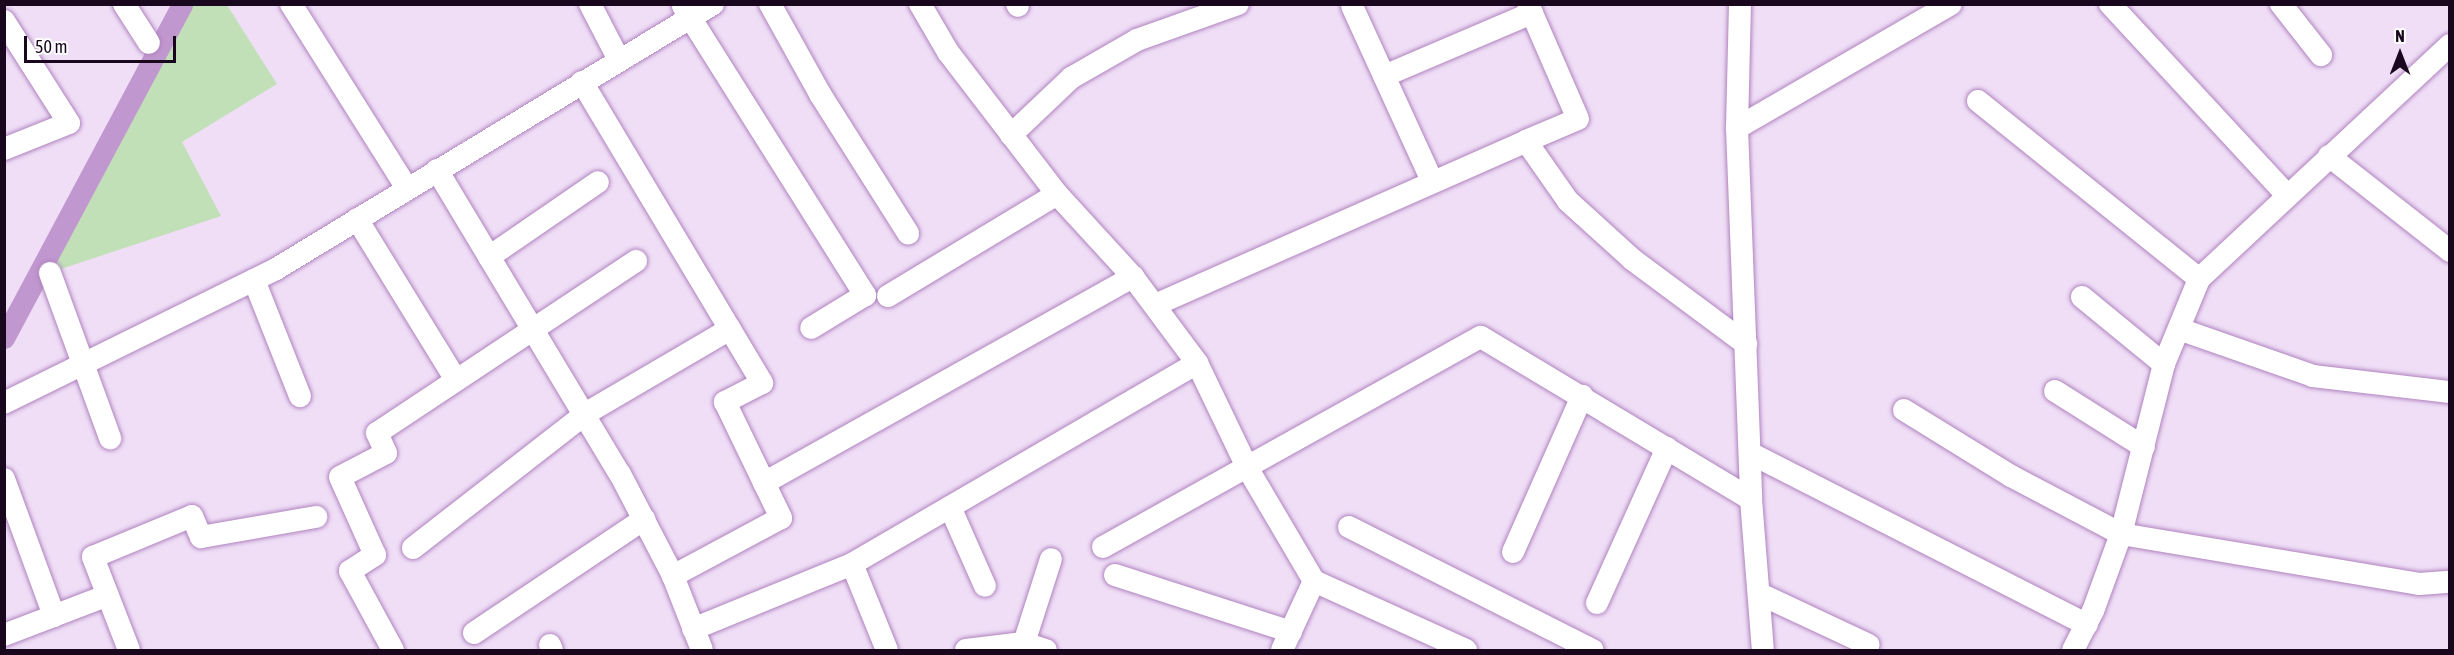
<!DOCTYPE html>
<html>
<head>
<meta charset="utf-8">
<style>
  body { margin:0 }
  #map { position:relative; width:2454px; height:655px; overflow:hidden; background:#f0def7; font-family:"Asap Condensed",sans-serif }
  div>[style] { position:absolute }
  .green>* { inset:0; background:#c1e0b7 }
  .canal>* { height:21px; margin:-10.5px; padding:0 10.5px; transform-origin:10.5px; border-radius:10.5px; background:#c197cf }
  .roads { filter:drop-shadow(0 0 2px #af83be) drop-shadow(0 0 2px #af83be) }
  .minor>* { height:22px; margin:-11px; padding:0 11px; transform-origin:11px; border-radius:11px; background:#fff }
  span { translate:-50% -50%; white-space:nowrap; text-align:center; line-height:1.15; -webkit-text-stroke:4.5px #fff; paint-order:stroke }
  .frame { position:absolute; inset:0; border:6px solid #18071d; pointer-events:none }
  .north { position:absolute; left:2370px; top:24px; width:60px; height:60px; -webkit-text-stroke:4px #fff; paint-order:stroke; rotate:0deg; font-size:16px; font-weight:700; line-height:24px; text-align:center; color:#18071d }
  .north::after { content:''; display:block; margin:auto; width:21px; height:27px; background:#18071d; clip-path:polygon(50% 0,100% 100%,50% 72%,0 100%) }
  .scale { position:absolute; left:24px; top:36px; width:152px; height:27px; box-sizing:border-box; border:3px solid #18071d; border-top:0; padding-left:8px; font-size:18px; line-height:21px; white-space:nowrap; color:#18071d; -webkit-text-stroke:4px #fff; paint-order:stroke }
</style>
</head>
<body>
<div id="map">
  <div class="green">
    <i style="clip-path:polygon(182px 5px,227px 5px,277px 84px,182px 142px,221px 216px,37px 277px)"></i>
  </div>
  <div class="canal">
    <i style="left:4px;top:338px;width:378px;rotate:-61.9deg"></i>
  </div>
  <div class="roads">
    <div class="minor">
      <i style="left:124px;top:4px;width:46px;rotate:57.3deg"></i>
      <i style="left:291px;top:4px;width:218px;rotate:57.8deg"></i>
      <i style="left:590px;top:4px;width:63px;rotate:62.6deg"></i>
      <i style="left:770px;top:4px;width:103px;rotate:60.9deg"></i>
      <i style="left:820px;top:94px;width:165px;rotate:57.7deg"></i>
      <i style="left:920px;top:4px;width:56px;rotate:59.7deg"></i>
      <i style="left:948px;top:52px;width:179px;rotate:52.5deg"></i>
      <i style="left:1057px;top:194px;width:113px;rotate:47.5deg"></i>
      <i style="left:1133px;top:277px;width:107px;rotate:53.3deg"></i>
      <i style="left:1197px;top:363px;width:118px;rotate:64.3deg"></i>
      <i style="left:1248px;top:469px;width:130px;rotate:59.5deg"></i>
      <i style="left:1314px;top:581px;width:167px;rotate:24.4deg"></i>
      <i style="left:1017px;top:4px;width:2px;rotate:63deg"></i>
      <i style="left:1740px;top:4px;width:124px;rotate:91.4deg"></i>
      <i style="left:1737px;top:128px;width:371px;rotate:87.8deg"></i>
      <i style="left:1751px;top:499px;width:151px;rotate:85.5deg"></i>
      <i style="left:2110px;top:4px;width:259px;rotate:47.2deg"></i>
      <i style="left:2281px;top:4px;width:65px;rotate:51.9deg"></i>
      <i style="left:683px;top:6px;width:342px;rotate:57.8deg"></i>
      <i style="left:865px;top:295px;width:63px;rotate:148.6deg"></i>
      <i style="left:1352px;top:6px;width:192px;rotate:65.4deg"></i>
      <i style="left:4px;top:21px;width:121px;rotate:57.5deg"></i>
      <i style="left:69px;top:123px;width:70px;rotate:158.2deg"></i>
      <i style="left:1384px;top:76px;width:161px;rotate:-23.1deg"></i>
      <i style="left:582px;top:82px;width:351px;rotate:59.1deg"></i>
      <i style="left:762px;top:383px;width:42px;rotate:152.8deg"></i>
      <i style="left:725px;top:402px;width:129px;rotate:64.2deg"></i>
      <i style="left:781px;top:518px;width:123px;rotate:151.8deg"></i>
      <i style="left:1978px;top:101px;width:284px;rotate:38.8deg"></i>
      <i style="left:1737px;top:128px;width:247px;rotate:-30.1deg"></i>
      <i style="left:1011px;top:135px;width:83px;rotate:-43.5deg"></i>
      <i style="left:1071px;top:78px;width:76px;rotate:-29.9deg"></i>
      <i style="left:1137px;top:40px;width:107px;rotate:-19.6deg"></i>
      <i style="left:1526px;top:141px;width:56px;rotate:-22.9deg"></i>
      <i style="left:1578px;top:119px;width:125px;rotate:-113.5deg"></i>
      <i style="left:2329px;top:156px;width:154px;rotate:38.1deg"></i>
      <i style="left:437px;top:170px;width:355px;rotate:59deg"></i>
      <i style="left:620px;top:474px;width:115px;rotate:62.5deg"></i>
      <i style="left:673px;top:576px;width:79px;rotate:68.6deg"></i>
      <i style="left:357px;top:219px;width:189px;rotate:58.4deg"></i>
      <i style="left:489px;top:257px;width:132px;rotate:-34.5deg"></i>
      <i style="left:50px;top:273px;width:176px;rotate:70deg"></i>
      <i style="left:254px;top:280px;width:125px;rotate:68.4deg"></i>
      <i style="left:888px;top:296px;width:197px;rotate:-31.1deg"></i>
      <i style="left:2082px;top:297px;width:106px;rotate:39.3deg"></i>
      <i style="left:1155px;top:305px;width:406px;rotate:-23.8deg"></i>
      <i style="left:1526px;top:141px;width:73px;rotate:55deg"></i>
      <i style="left:1568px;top:201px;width:88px;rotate:42.2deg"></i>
      <i style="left:1633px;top:260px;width:141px;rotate:36.6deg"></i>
      <i style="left:2179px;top:329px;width:142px;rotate:19.3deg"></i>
      <i style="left:2313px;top:376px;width:138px;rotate:6.7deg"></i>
      <i style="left:2055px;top:391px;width:105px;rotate:32.2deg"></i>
      <i style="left:4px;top:403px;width:303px;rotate:-26.2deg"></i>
      <i style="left:276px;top:269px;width:511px;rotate:-31.23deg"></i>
      <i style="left:1904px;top:410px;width:126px;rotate:31.7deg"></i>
      <i style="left:2011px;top:476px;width:124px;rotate:27.8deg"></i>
      <i style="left:2121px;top:534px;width:302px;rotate:9.5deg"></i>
      <i style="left:2419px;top:584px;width:31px;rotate:-4deg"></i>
      <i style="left:1750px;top:453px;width:378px;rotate:27deg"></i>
      <i style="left:4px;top:479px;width:146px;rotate:69.9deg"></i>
      <i style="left:764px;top:483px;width:423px;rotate:-29.2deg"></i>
      <i style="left:950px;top:507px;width:86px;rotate:66.1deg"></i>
      <i style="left:1349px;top:527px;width:273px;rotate:26.8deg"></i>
      <i style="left:1103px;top:547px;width:432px;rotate:-29.1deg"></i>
      <i style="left:1481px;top:337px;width:315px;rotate:31deg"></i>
      <i style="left:413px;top:548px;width:218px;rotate:-37.9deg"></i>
      <i style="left:585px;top:414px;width:168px;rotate:-30.4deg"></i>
      <i style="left:1513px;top:552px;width:171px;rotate:-66.1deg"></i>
      <i style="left:852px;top:564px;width:93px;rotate:67.9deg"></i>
      <i style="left:1115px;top:575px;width:185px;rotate:17.9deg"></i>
      <i style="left:1760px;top:594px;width:120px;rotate:25.1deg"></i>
      <i style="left:1597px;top:603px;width:170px;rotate:-65.7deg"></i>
      <i style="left:693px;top:629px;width:172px;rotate:-22.2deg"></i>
      <i style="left:852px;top:564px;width:399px;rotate:-30.2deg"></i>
      <i style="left:474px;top:633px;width:205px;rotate:-33.8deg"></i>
      <i style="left:4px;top:635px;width:111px;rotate:-21deg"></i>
      <i style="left:1024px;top:643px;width:88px;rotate:-72.2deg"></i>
      <i style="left:550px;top:645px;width:5px;rotate:68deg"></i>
      <i style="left:129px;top:650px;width:100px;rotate:-111.2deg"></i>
      <i style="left:93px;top:557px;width:107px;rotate:-22.5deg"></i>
      <i style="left:192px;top:516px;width:23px;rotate:67deg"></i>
      <i style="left:201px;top:537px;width:117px;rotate:-9.9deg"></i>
      <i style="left:393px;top:650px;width:90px;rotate:-118.6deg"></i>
      <i style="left:350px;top:571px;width:30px;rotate:-33deg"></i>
      <i style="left:375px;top:555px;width:85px;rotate:-114.2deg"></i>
      <i style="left:340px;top:477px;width:52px;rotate:-27.6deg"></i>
      <i style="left:386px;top:453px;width:22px;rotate:-114deg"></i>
      <i style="left:377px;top:433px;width:311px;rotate:-33.6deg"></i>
      <i style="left:966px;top:650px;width:58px;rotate:-6.9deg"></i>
      <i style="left:1024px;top:643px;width:23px;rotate:18deg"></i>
      <i style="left:1282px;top:650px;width:76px;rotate:-65.1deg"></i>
      <i style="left:2073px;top:650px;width:44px;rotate:-62.9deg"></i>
      <i style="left:2093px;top:611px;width:82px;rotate:-70deg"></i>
      <i style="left:2121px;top:534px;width:175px;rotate:-75.8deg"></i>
      <i style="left:2164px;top:364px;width:92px;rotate:-67.6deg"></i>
      <i style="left:2199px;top:279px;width:343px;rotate:-43deg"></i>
    </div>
  </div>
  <div class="frame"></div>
  <div class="north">N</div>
  <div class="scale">50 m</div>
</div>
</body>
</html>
